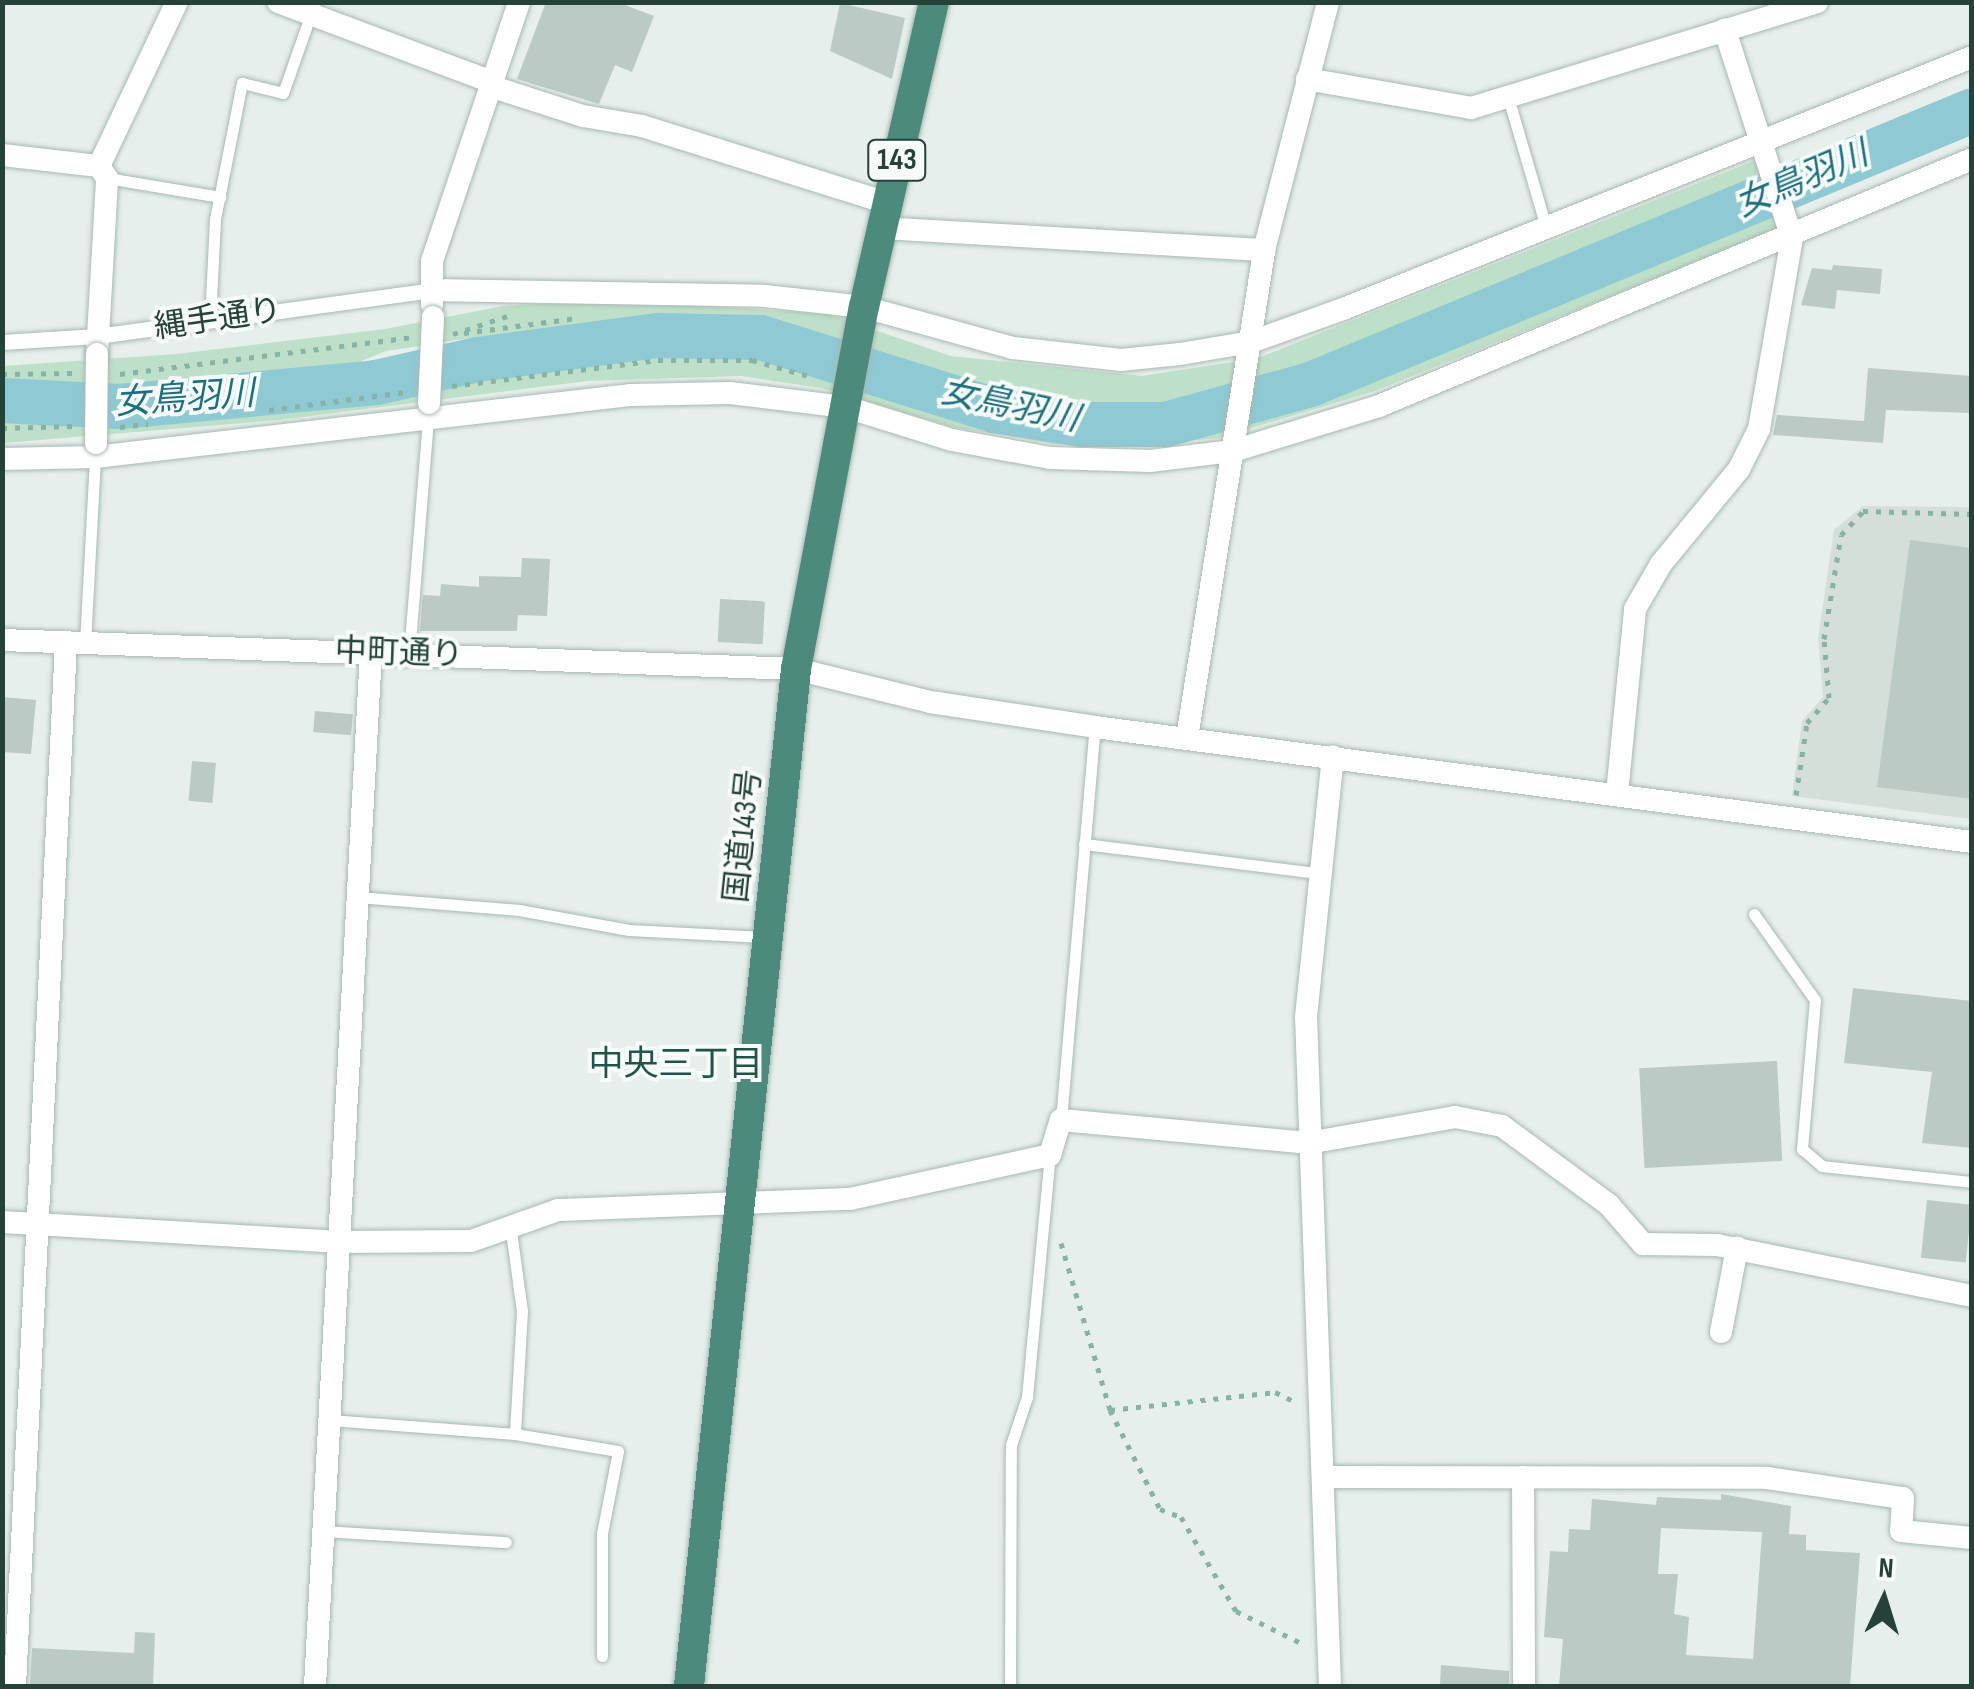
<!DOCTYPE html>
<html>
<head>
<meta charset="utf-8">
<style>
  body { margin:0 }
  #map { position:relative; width:1974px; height:1689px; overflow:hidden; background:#e6efeb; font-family:"Sofia Sans Condensed","Noto Sans JP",sans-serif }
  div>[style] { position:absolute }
  .built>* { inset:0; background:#d4dfda }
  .green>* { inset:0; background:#bfe0c8 }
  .river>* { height:45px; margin:-22.5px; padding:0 22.5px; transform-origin:22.5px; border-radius:22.5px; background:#8ec9d4 }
  .building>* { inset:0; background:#bbcac4; transform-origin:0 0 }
  .path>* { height:5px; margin-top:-2.5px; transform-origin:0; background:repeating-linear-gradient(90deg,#86b3a5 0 5px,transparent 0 13px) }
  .roads { filter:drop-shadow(0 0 2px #a8b8b2) drop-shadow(0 0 2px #a8b8b2) }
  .service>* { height:11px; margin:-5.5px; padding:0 5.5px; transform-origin:5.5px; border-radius:5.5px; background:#fff }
  .pedestrian>* { height:15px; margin:-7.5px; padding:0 7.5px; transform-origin:7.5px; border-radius:7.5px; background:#fff }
  .minor>* { height:22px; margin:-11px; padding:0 11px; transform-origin:11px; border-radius:11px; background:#fff }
  .trunk>* { height:30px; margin:-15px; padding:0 15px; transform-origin:15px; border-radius:15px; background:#4c8a7c }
  .bridges { filter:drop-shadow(0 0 2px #a8b8b2) drop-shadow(0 0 2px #a8b8b2) }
  .minor-bridge>* { height:22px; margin:-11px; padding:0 11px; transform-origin:11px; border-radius:11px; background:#fff }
  span { translate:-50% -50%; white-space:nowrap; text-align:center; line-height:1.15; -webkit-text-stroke:8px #f7fbf9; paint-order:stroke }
  .shield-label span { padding:2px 8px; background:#f7fbf9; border:2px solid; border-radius:8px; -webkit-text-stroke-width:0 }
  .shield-label { font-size:30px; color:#24423a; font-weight:700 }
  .street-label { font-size:32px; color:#24423a }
  .water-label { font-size:35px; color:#1c6f80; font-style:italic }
  .neighbourhood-label { font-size:35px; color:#1f5548 }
  .frame { position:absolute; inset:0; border:5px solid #24423a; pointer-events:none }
  .north { position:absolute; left:1834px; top:1549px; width:100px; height:100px; -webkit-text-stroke:8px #f7fbf9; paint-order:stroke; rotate:4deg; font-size:28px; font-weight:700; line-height:40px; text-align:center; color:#24423a }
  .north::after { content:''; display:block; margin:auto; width:35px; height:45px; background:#24423a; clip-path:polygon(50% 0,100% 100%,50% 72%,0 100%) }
</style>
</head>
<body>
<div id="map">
  <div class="built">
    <i style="clip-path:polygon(1863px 506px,1971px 507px,1971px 819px,1792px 796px,1802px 721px,1823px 697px,1818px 638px,1834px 530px)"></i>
  </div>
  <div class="green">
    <i style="clip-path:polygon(1756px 160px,1771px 188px,1232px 404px,1144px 417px,1071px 416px,997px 402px,848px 343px,724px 319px,477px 337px,386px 351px,339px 370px,258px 385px,109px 391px,3px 385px,2px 366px,176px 354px,385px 329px,503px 306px,616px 300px,828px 314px,951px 356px,1142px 376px,1258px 358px)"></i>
    <i style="clip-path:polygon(1774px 201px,1782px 226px,1770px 232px,1375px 391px,1218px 438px,1131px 447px,1054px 444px,953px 427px,821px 388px,741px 376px,588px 381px,279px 420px,3px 443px,2px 406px,115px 412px,248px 401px,658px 344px,757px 346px,823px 373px,990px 418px,1079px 431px,1168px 431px,1330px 380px)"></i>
  </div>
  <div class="river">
    <i style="left:2px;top:400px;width:117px;rotate:2.9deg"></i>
    <i style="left:119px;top:406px;width:258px;rotate:-5.3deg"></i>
    <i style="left:376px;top:382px;width:104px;rotate:-12.8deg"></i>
    <i style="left:477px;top:359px;width:183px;rotate:-7.6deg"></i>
    <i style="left:658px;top:335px;width:102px;rotate:1.1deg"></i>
    <i style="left:760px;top:337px;width:245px;rotate:17.3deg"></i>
    <i style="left:994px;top:410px;width:88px;rotate:9.1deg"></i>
    <i style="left:1081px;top:424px;width:84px"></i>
    <i style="left:1165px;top:424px;width:150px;rotate:-15.4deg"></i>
    <i style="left:1310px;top:384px;width:716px;rotate:-22.48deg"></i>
  </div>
  <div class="building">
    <i style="clip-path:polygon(546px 2px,617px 2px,654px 16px,632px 72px,615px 65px,599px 104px,517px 79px)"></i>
    <i style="clip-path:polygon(840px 3px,905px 18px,892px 79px,830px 51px)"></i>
    <i style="clip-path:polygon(1833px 265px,1882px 269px,1880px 294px,1837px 290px,1835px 309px,1801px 305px,1812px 268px,1832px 270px)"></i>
    <i style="clip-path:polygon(1868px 368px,1972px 376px,1972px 413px,1886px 410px,1883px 443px,1773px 435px,1777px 415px,1864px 421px)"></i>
    <i style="clip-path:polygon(1910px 540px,1972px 548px,1972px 799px,1877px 787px)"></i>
    <i style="clip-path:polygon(522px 558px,550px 559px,547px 616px,518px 615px,517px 631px,420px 631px,423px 595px,440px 596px,441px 584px,479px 587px,479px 576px,521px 577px)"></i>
    <i style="left:720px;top:599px;width:45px;height:43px;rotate:3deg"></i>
    <i style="clip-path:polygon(2px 697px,36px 700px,31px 754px,2px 752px)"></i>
    <i style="left:315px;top:711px;width:38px;height:21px;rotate:5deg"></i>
    <i style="left:192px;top:761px;width:24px;height:40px;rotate:5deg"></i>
    <i style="clip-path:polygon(1853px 988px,1972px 1001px,1972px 1148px,1922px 1143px,1932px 1072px,1844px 1063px)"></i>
    <i style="left:1777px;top:1061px;width:100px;height:138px;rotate:87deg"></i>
    <i style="left:1927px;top:1200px;width:45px;height:58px;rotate:6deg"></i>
    <i style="clip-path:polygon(evenodd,1721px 1494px,1791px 1506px,1789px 1534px,1806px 1535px,1806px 1550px,1860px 1553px,1850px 1686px,1559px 1686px,1563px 1639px,1544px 1637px,1550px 1551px,1568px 1552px,1569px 1529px,1590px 1530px,1592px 1499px,1656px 1505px,1657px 1497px,1721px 1500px,1721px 1494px,1661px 1528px,1762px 1532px,1753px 1659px,1686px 1655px,1689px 1617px,1674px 1614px,1678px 1574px,1658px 1574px,1661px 1528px)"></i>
    <i style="clip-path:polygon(135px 1632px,155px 1633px,153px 1686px,30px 1686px,32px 1648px,134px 1653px)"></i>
    <i style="clip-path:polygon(1441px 1665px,1509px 1671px,1509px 1686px,1440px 1686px)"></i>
  </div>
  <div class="path">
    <i style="left:464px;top:333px;width:114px;rotate:-7.6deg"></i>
    <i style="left:453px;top:334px;width:57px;rotate:-18.4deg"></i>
    <i style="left:2px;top:374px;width:72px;rotate:-0.8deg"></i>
    <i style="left:120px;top:374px;width:294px;rotate:-7.2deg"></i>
    <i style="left:452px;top:386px;width:208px;rotate:-7.2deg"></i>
    <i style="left:658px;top:360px;width:94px"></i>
    <i style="left:752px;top:360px;width:62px;rotate:15.8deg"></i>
    <i style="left:269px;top:410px;width:138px;rotate:-7.5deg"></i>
    <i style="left:120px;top:427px;width:28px;rotate:-6deg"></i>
    <i style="left:2px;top:428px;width:72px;rotate:-1.6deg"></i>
    <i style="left:1796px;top:795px;width:73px;rotate:-81.3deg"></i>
    <i style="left:1807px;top:723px;width:33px;rotate:-49deg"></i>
    <i style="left:1829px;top:698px;width:59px;rotate:-94.8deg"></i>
    <i style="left:1824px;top:639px;width:105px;rotate:-80.7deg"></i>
    <i style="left:1841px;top:535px;width:33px;rotate:-47deg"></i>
    <i style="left:1863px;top:511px;width:109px;rotate:1.6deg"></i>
    <i style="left:1061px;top:1243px;width:174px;rotate:73.6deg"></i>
    <i style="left:1110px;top:1410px;width:111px;rotate:63.2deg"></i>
    <i style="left:1160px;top:1509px;width:22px;rotate:21deg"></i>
    <i style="left:1181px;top:1517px;width:109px;rotate:59.7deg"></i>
    <i style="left:1236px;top:1611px;width:77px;rotate:26.2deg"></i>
    <i style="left:1110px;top:1410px;width:166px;rotate:-6.2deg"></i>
    <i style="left:1275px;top:1392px;width:25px;rotate:26deg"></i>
  </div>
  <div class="roads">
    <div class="service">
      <i style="left:1508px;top:97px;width:135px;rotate:73.7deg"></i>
      <i style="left:107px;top:178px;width:115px;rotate:9.5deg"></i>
      <i style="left:210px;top:321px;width:102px;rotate:-87.2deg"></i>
      <i style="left:215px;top:219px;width:139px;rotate:-78.8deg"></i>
      <i style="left:242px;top:83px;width:42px;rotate:13.7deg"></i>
      <i style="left:283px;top:93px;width:96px;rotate:-70.6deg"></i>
      <i style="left:85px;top:643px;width:186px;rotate:-86.9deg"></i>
      <i style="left:409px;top:655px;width:236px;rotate:-85.4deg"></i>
      <i style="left:1084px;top:844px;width:236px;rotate:7.1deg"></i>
      <i style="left:358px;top:897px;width:162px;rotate:4.6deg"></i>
      <i style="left:519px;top:910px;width:112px;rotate:10.3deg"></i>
      <i style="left:629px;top:930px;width:135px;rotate:3deg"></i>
      <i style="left:1754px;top:914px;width:105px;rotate:54.7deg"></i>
      <i style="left:1815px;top:1000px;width:150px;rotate:95deg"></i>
      <i style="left:1802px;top:1149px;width:26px;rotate:40deg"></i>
      <i style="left:1822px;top:1166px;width:151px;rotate:6.1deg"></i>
      <i style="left:1061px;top:1120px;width:394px;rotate:-85.1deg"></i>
      <i style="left:511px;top:1231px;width:81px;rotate:82.2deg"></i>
      <i style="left:522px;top:1311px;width:123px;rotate:93.3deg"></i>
      <i style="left:330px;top:1420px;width:186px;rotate:4.3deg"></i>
      <i style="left:515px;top:1434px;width:104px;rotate:9.4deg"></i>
      <i style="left:618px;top:1451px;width:84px;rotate:101deg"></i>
      <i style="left:602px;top:1533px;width:123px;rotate:90deg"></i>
      <i style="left:324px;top:1531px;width:182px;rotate:3.5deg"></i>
      <i style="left:1010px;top:1686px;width:241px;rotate:-89.8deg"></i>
      <i style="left:1011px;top:1445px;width:51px;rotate:-71.6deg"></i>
      <i style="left:1027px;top:1397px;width:243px;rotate:-84.6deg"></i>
    </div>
    <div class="pedestrian">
      <i style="left:2px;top:342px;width:95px;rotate:-3.6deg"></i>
      <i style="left:97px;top:336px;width:338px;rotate:-7.8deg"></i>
    </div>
    <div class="minor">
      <i style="left:278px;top:2px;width:228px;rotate:20.5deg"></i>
      <i style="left:1307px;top:79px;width:167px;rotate:10deg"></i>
      <i style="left:1471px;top:108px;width:362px;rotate:-17deg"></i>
      <i style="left:490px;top:86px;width:98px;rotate:17.9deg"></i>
      <i style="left:583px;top:116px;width:60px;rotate:9.6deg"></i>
      <i style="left:642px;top:126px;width:257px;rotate:17.4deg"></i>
      <i style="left:2px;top:155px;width:98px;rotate:6.5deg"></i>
      <i style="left:99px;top:166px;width:182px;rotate:-64.6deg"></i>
      <i style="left:881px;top:228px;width:384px;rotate:3.3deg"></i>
      <i style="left:432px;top:290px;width:333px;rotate:1deg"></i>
      <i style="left:765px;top:296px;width:100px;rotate:6.3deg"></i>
      <i style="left:864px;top:307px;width:155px;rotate:15.4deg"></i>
      <i style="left:1013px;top:348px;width:109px;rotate:6.3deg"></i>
      <i style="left:1121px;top:360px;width:59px;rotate:-5.8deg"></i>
      <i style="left:1180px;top:354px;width:72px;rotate:-9.6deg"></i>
      <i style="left:1251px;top:342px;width:98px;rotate:-19.7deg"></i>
      <i style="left:1343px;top:309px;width:678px;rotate:-21.83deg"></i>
      <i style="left:432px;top:305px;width:44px;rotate:-90deg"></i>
      <i style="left:432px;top:261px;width:273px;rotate:-71.4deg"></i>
      <i style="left:97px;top:354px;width:176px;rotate:-86.7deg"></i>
      <i style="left:107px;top:178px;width:14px;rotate:-124deg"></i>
      <i style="left:2px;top:459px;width:93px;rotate:-1.2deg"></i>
      <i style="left:95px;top:457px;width:540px;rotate:-6.6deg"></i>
      <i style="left:631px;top:395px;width:99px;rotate:-1.2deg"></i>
      <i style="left:730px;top:393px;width:117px;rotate:6.9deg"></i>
      <i style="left:846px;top:407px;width:111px;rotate:17.3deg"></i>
      <i style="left:952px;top:440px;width:100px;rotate:10.4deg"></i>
      <i style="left:1050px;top:458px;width:100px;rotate:1.7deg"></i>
      <i style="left:1150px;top:461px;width:84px;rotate:-6.9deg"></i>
      <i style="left:1233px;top:451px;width:153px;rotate:-17.1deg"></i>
      <i style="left:1379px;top:406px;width:642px;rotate:-22.61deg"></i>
      <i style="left:2px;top:640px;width:795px;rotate:2.09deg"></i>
      <i style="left:796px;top:669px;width:138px;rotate:13.8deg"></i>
      <i style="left:930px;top:702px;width:167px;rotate:8.6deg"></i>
      <i style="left:1095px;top:727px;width:885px;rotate:7.47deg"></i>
      <i style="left:1187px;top:738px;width:494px;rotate:-81deg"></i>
      <i style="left:1264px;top:250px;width:256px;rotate:-75.5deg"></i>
      <i style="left:1617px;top:794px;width:186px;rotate:-84.4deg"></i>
      <i style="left:1635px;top:609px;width:52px;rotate:-60deg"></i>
      <i style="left:1661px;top:564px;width:123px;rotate:-50.6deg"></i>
      <i style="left:1739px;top:469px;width:45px;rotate:-63.4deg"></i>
      <i style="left:1759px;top:429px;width:194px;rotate:-80.2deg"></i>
      <i style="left:1792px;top:238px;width:219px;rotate:-107.9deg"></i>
      <i style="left:2px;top:1222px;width:339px;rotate:3.4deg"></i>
      <i style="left:340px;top:1242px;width:131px;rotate:-0.4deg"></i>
      <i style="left:471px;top:1241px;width:92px;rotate:-19.6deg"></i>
      <i style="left:558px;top:1210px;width:292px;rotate:-2.2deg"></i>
      <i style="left:850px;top:1199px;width:205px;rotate:-12.4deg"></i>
      <i style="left:1050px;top:1155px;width:37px;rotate:-73deg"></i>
      <i style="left:1061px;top:1120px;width:248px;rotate:5.3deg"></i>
      <i style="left:1308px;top:1143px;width:149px;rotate:-10deg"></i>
      <i style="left:1455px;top:1117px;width:48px;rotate:10.8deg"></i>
      <i style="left:1502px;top:1126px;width:133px;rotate:36.4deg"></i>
      <i style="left:1609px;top:1205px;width:52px;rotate:48.9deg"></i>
      <i style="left:1643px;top:1244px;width:74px;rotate:0.8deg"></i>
      <i style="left:1717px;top:1245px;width:260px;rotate:11.3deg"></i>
      <i style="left:1721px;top:1332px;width:86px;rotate:-79.2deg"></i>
      <i style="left:1327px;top:1477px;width:440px;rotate:0.1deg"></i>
      <i style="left:1767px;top:1478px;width:137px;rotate:8.4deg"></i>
      <i style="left:1903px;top:1498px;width:33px;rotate:93deg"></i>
      <i style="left:1901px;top:1531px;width:71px;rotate:5.6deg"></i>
      <i style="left:1523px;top:1477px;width:209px;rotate:89.7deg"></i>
      <i style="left:15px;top:1686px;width:1045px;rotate:-87.2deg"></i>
      <i style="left:315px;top:1686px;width:1035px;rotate:-86.9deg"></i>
      <i style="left:1330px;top:1686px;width:669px;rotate:-92.05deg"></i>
      <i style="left:1306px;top:1017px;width:262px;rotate:-84.1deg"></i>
    </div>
    <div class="trunk">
      <i style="left:689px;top:1686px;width:1023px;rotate:-83.99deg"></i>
      <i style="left:796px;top:669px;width:368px;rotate:-79.4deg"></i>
      <i style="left:864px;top:307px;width:313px;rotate:-77.1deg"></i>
    </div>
  </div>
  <div class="bridges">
    <div class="minor-bridge">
      <i style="left:429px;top:403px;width:86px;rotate:-87.3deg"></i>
      <i style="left:96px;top:443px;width:89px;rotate:-89.4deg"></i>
    </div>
  </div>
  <div class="shield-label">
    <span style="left:897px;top:160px">143</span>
  </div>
  <div class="street-label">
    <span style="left:218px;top:320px;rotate:-8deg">縄手通り</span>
    <span style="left:399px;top:654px;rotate:2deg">中町通り</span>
    <span style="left:744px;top:836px;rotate:-84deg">国道143号</span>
  </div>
  <div class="water-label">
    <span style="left:1802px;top:180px;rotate:-23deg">女鳥羽川</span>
    <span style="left:185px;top:399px;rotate:-4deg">女鳥羽川</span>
    <span style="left:1010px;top:406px;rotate:12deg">女鳥羽川</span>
  </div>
  <div class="neighbourhood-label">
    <span style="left:676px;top:1065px">中央三丁目</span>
  </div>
  <div class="frame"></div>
  <div class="north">N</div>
</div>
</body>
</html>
